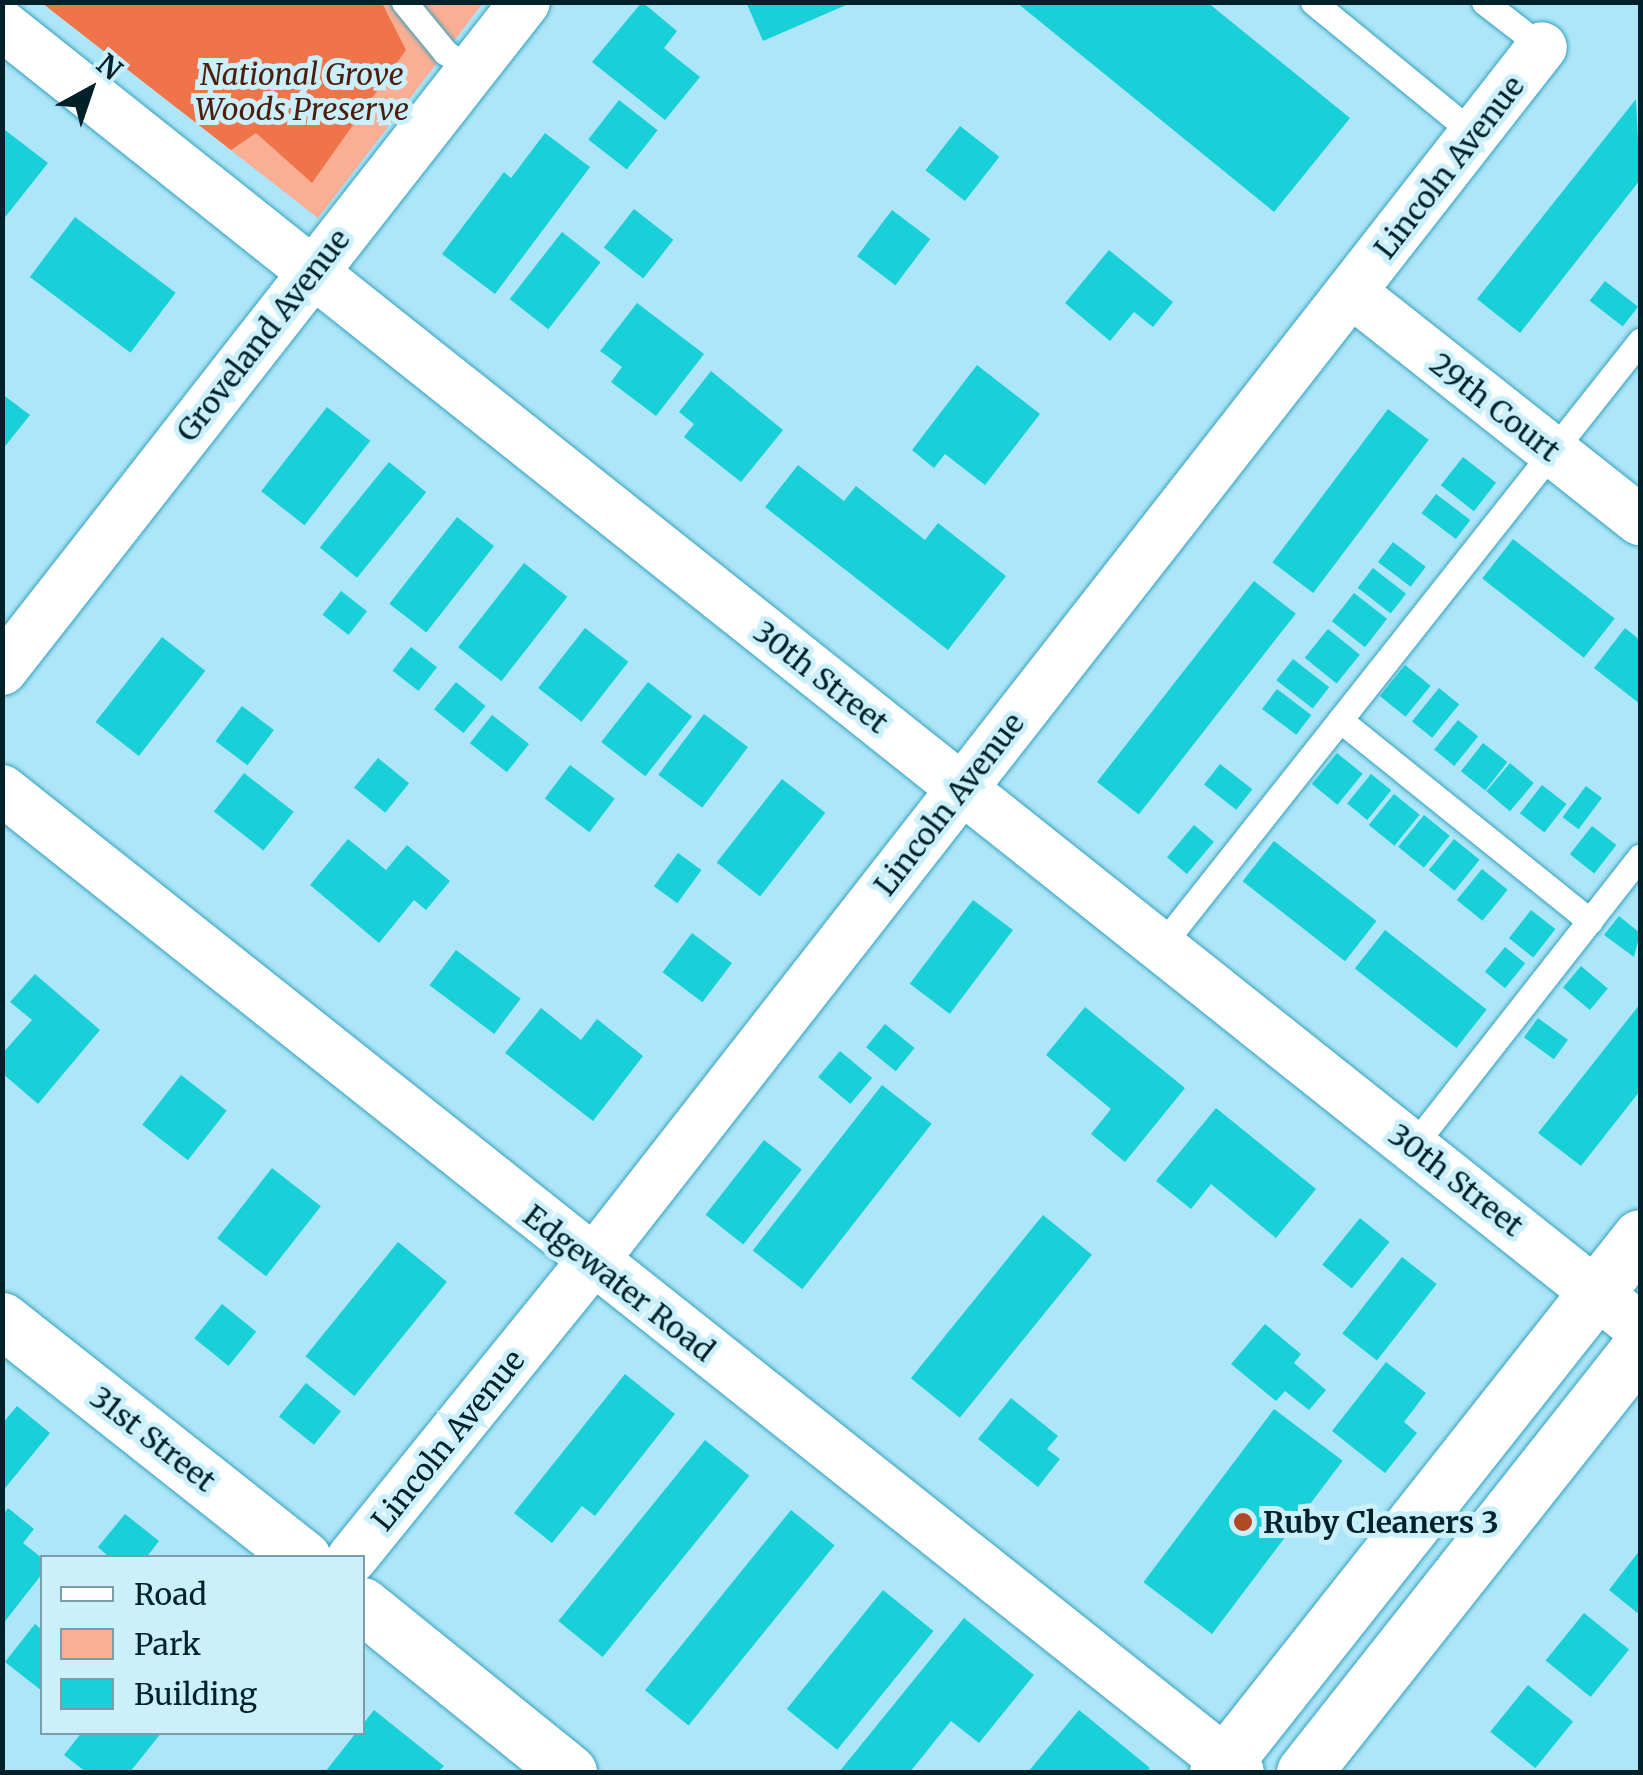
<!DOCTYPE html>
<html>
<head>
<meta charset="utf-8">
<style>
  body { margin:0 }
  #map { position:relative; width:1643px; height:1775px; overflow:hidden; background:#ade6f8; font-family:Merriweather,serif }
  div>[style] { position:absolute }
  .green>* { inset:0; background:#faae94 }
  .forest>* { inset:0; background:#ef7449 }
  .building>* { inset:0; background:#19d0d8; transform-origin:0 0 }
  .roads { filter:drop-shadow(0 0 2px #35a1bd) drop-shadow(0 0 2px #35a1bd) }
  .lane>* { height:25px; margin:-12.5px; padding:0 12.5px; transform-origin:12.5px; border-radius:12.5px; background:#fff }
  .street>* { height:50px; margin:-25px; padding:0 25px; transform-origin:25px; border-radius:25px; background:#fff }
  .secondary>* { height:55px; margin:-27.5px; padding:0 27.5px; transform-origin:27.5px; border-radius:27.5px; background:#fff }
  .dots>* { width:28px; height:28px; translate:-50% -50%; box-sizing:border-box; border:5px solid #cbf0fb; border-radius:50% }
  span { translate:-50% -50%; white-space:nowrap; text-align:center; line-height:1.15; -webkit-text-stroke:10px #cbf0fb; paint-order:stroke }
  .park-label { font-size:30px; color:#4d1e0d; font-style:italic }
  .street-label { font-size:30px; color:#00212a }
  .poi-label { font-size:30px; color:#00212a; font-weight:700 }
  .left { translate:0 -50%; text-align:left }
  .frame { position:absolute; inset:0; border:5px solid #00212a; pointer-events:none }
  .legend { position:absolute; left:40px; top:1555px; width:325px; height:180px; box-sizing:border-box; background:#cbf0fb; border:2px solid #7a9da7; margin:0; padding:12px 18px; list-style:none; font-size:30px; color:#00212a }
  .legend li { display:flex; align-items:center; gap:20px; height:50px }
  .legend b { width:50px; border:2px solid #7a9da7 }
  .north { position:absolute; left:40px; top:40px; width:100px; height:100px; -webkit-text-stroke:8px #cbf0fb; paint-order:stroke; rotate:40deg; font-size:28px; font-weight:700; line-height:40px; text-align:center; color:#00212a }
  .north::after { content:''; display:block; margin:auto; width:35px; height:45px; background:#00212a; clip-path:polygon(50% 0,100% 100%,50% 72%,0 100%) }
</style>
</head>
<body>
<div id="map">
  <div class="green">
    <i style="clip-path:polygon(42px 3px,483px 3px,318px 218px)"></i>
  </div>
  <div class="forest">
    <i style="clip-path:polygon(42px 3px,382px 3px,406px 50px,312px 183px,256px 133px,231px 150px)"></i>
  </div>
  <div class="building">
    <i style="clip-path:polygon(642px 2px,677px 31px,664px 48px,700px 77px,665px 120px,592px 62px)"></i>
    <i style="clip-path:polygon(746px 2px,853px 2px,763px 41px)"></i>
    <i style="clip-path:polygon(1016px 2px,1207px 2px,1350px 118px,1274px 212px)"></i>
    <i style="clip-path:polygon(1636px 99px,1640px 180px,1520px 333px,1477px 299px)"></i>
    <i style="left:619px;top:100px;width:49px;height:50px;rotate:38deg"></i>
    <i style="left:960px;top:126px;width:50px;height:56px;rotate:38deg"></i>
    <i style="clip-path:polygon(5px 130px,48px 163px,2px 221px,2px 134px)"></i>
    <i style="clip-path:polygon(545px 133px,590px 167px,495px 294px,442px 254px,504px 172px,511px 178px)"></i>
    <i style="left:634px;top:209px;width:50px;height:49px;rotate:38deg"></i>
    <i style="left:892px;top:210px;width:48px;height:58px;rotate:37deg"></i>
    <i style="left:75px;top:217px;width:126px;height:75px;rotate:37deg"></i>
    <i style="left:562px;top:232px;width:49px;height:85px;rotate:38deg"></i>
    <i style="clip-path:polygon(1109px 250px,1173px 302px,1153px 327px,1134px 312px,1110px 341px,1065px 303px)"></i>
    <i style="left:1605px;top:281px;width:42px;height:25px;rotate:38deg"></i>
    <i style="clip-path:polygon(637px 303px,704px 354px,656px 416px,611px 382px,622px 367px,600px 351px)"></i>
    <i style="clip-path:polygon(977px 365px,1040px 414px,985px 485px,945px 454px,934px 468px,912px 450px)"></i>
    <i style="clip-path:polygon(711px 371px,783px 430px,741px 482px,684px 437px,694px 424px,679px 412px)"></i>
    <i style="clip-path:polygon(2px 394px,30px 415px,2px 450px)"></i>
    <i style="left:327px;top:407px;width:55px;height:107px;rotate:38deg"></i>
    <i style="left:1388px;top:409px;width:51px;height:192px;rotate:37deg"></i>
    <i style="left:1463px;top:457px;width:42px;height:36px;rotate:38deg"></i>
    <i style="left:389px;top:462px;width:48px;height:110px;rotate:39deg"></i>
    <i style="clip-path:polygon(798px 465px,844px 501px,856px 486px,925px 540px,938px 523px,1006px 576px,948px 650px,765px 507px)"></i>
    <i style="left:1436px;top:494px;width:43px;height:24px;rotate:37deg"></i>
    <i style="left:457px;top:517px;width:47px;height:110px;rotate:38deg"></i>
    <i style="left:1513px;top:539px;width:129px;height:50px;rotate:38deg"></i>
    <i style="left:1393px;top:542px;width:41px;height:25px;rotate:37deg"></i>
    <i style="left:524px;top:563px;width:55px;height:107px;rotate:38deg"></i>
    <i style="left:1373px;top:568px;width:42px;height:25px;rotate:38deg"></i>
    <i style="left:1254px;top:581px;width:53px;height:255px;rotate:38deg"></i>
    <i style="left:341px;top:591px;width:33px;height:30px;rotate:38deg"></i>
    <i style="left:1354px;top:593px;width:42px;height:36px;rotate:38deg"></i>
    <i style="left:585px;top:628px;width:55px;height:76px;rotate:38deg"></i>
    <i style="clip-path:polygon(1625px 628px,1640px 640px,1640px 704px,1594px 668px)"></i>
    <i style="left:1328px;top:629px;width:41px;height:37px;rotate:39deg"></i>
    <i style="left:162px;top:637px;width:55px;height:108px;rotate:38deg"></i>
    <i style="left:411px;top:647px;width:33px;height:30px;rotate:38deg"></i>
    <i style="left:1293px;top:659px;width:46px;height:27px;rotate:38deg"></i>
    <i style="left:1405px;top:665px;width:33px;height:40px;rotate:39deg"></i>
    <i style="left:456px;top:682px;width:38px;height:35px;rotate:39deg"></i>
    <i style="left:648px;top:682px;width:56px;height:76px;rotate:38deg"></i>
    <i style="left:1439px;top:688px;width:26px;height:43px;rotate:39deg"></i>
    <i style="left:1277px;top:689px;width:43px;height:25px;rotate:37deg"></i>
    <i style="left:242px;top:706px;width:40px;height:44px;rotate:37deg"></i>
    <i style="left:704px;top:714px;width:55px;height:76px;rotate:37deg"></i>
    <i style="left:492px;top:715px;width:47px;height:36px;rotate:38deg"></i>
    <i style="left:1458px;top:720px;width:26px;height:38px;rotate:39deg"></i>
    <i style="left:1483px;top:743px;width:31px;height:36px;rotate:38deg"></i>
    <i style="left:1337px;top:753px;width:33px;height:40px;rotate:39deg"></i>
    <i style="left:378px;top:758px;width:40px;height:38px;rotate:39deg"></i>
    <i style="left:1510px;top:763px;width:31px;height:37px;rotate:40deg"></i>
    <i style="left:1220px;top:764px;width:41px;height:26px;rotate:38deg"></i>
    <i style="left:570px;top:765px;width:56px;height:42px;rotate:37deg"></i>
    <i style="left:244px;top:773px;width:63px;height:49px;rotate:38deg"></i>
    <i style="left:1371px;top:774px;width:26px;height:38px;rotate:39deg"></i>
    <i style="left:782px;top:779px;width:55px;height:106px;rotate:38deg"></i>
    <i style="left:1542px;top:785px;width:31px;height:36px;rotate:38deg"></i>
    <i style="left:1586px;top:786px;width:20px;height:39px;rotate:37deg"></i>
    <i style="left:1394px;top:794px;width:33px;height:40px;rotate:39deg"></i>
    <i style="left:1424px;top:815px;width:33px;height:41px;rotate:39deg"></i>
    <i style="left:1194px;top:825px;width:26px;height:42px;rotate:40deg"></i>
    <i style="left:1592px;top:826px;width:31px;height:36px;rotate:38deg"></i>
    <i style="clip-path:polygon(348px 839px,386px 870px,407px 845px,450px 881px,426px 910px,414px 900px,379px 943px,310px 885px)"></i>
    <i style="left:1454px;top:839px;width:33px;height:40px;rotate:39deg"></i>
    <i style="left:1274px;top:841px;width:130px;height:51px;rotate:38deg"></i>
    <i style="left:678px;top:853px;width:29px;height:41px;rotate:36deg"></i>
    <i style="left:1482px;top:869px;width:33px;height:40px;rotate:39deg"></i>
    <i style="left:973px;top:900px;width:50px;height:105px;rotate:37deg"></i>
    <i style="left:1531px;top:910px;width:31px;height:36px;rotate:38deg"></i>
    <i style="clip-path:polygon(1619px 916px,1640px 933px,1634px 957px,1604px 935px)"></i>
    <i style="left:1385px;top:930px;width:129px;height:49px;rotate:38deg"></i>
    <i style="left:692px;top:933px;width:50px;height:49px;rotate:37deg"></i>
    <i style="left:1505px;top:947px;width:26px;height:32px;rotate:39deg"></i>
    <i style="left:456px;top:950px;width:81px;height:44px;rotate:37deg"></i>
    <i style="left:1581px;top:966px;width:35px;height:28px;rotate:40deg"></i>
    <i style="clip-path:polygon(35px 974px,100px 1030px,38px 1104px,2px 1073px,2px 1054px,32px 1020px,10px 1002px)"></i>
    <i style="clip-path:polygon(1640px 1004px,1640px 1091px,1581px 1166px,1538px 1133px)"></i>
    <i style="clip-path:polygon(1085px 1007px,1185px 1088px,1125px 1162px,1091px 1134px,1111px 1109px,1046px 1055px)"></i>
    <i style="clip-path:polygon(541px 1008px,581px 1040px,597px 1019px,643px 1056px,593px 1121px,505px 1053px)"></i>
    <i style="left:1538px;top:1018px;width:37px;height:24px;rotate:36deg"></i>
    <i style="left:885px;top:1024px;width:38px;height:30px;rotate:39deg"></i>
    <i style="left:840px;top:1051px;width:42px;height:34px;rotate:40deg"></i>
    <i style="left:181px;top:1075px;width:58px;height:63px;rotate:38deg"></i>
    <i style="left:882px;top:1085px;width:63px;height:210px;rotate:38deg"></i>
    <i style="clip-path:polygon(1216px 1108px,1316px 1189px,1276px 1238px,1211px 1184px,1191px 1209px,1156px 1181px)"></i>
    <i style="left:764px;top:1140px;width:48px;height:95px;rotate:38deg"></i>
    <i style="left:272px;top:1168px;width:62px;height:89px;rotate:38deg"></i>
    <i style="left:1043px;top:1215px;width:63px;height:210px;rotate:39deg"></i>
    <i style="left:1360px;top:1218px;width:38px;height:60px;rotate:39deg"></i>
    <i style="left:398px;top:1242px;width:63px;height:147px;rotate:39deg"></i>
    <i style="left:1402px;top:1257px;width:44px;height:97px;rotate:38deg"></i>
    <i style="left:222px;top:1304px;width:44px;height:44px;rotate:39deg"></i>
    <i style="clip-path:polygon(1265px 1324px,1301px 1354px,1294px 1363px,1326px 1390px,1309px 1410px,1285px 1391px,1276px 1401px,1231px 1364px)"></i>
    <i style="clip-path:polygon(1386px 1362px,1426px 1393px,1404px 1422px,1417px 1433px,1385px 1473px,1332px 1431px)"></i>
    <i style="clip-path:polygon(625px 1374px,675px 1414px,595px 1516px,582px 1506px,552px 1543px,514px 1513px)"></i>
    <i style="left:306px;top:1383px;width:45px;height:43px;rotate:39deg"></i>
    <i style="clip-path:polygon(1011px 1398px,1058px 1436px,1047px 1449px,1060px 1459px,1038px 1487px,978px 1439px)"></i>
    <i style="clip-path:polygon(17px 1406px,50px 1433px,2px 1492px,2px 1424px)"></i>
    <i style="left:1274px;top:1409px;width:86px;height:217px;rotate:37deg"></i>
    <i style="left:705px;top:1440px;width:57px;height:233px;rotate:39deg"></i>
    <i style="clip-path:polygon(8px 1508px,34px 1529px,23px 1543px,42px 1558px,42px 1574px,2px 1625px,2px 1516px)"></i>
    <i style="left:791px;top:1510px;width:56px;height:232px;rotate:39deg"></i>
    <i style="clip-path:polygon(125px 1514px,159px 1541px,146px 1558px,110px 1558px,98px 1547px)"></i>
    <i style="clip-path:polygon(1640px 1550px,1640px 1615px,1609px 1590px)"></i>
    <i style="left:883px;top:1590px;width:65px;height:153px;rotate:39deg"></i>
    <i style="left:1584px;top:1613px;width:58px;height:61px;rotate:39deg"></i>
    <i style="clip-path:polygon(964px 1618px,1034px 1675px,979px 1743px,951px 1721px,910px 1772px,839px 1772px)"></i>
    <i style="clip-path:polygon(35px 1624px,42px 1630px,42px 1691px,5px 1662px)"></i>
    <i style="left:1528px;top:1685px;width:58px;height:60px;rotate:39deg"></i>
    <i style="clip-path:polygon(374px 1710px,444px 1766px,438px 1772px,325px 1772px)"></i>
    <i style="clip-path:polygon(1079px 1710px,1150px 1768px,1146px 1772px,1028px 1772px)"></i>
    <i style="clip-path:polygon(82px 1732px,162px 1732px,130px 1772px,86px 1772px,64px 1755px)"></i>
  </div>
  <div class="roads">
    <div class="lane">
      <i style="left:404px;top:2px;width:65px;rotate:50.6deg"></i>
      <i style="left:445px;top:52px;width:32px;rotate:34deg"></i>
      <i style="left:1313px;top:2px;width:208px;rotate:39.3deg"></i>
      <i style="left:1484px;top:2px;width:73px;rotate:37.8deg"></i>
      <i style="left:1340px;top:720px;width:321px;rotate:38.8deg"></i>
      <i style="left:1161px;top:946px;width:772px;rotate:-51.63deg"></i>
      <i style="left:1413px;top:1146px;width:368px;rotate:-51.9deg"></i>
    </div>
    <div class="street">
      <i style="left:2px;top:25px;width:2093px;rotate:38.5deg"></i>
      <i style="left:1351px;top:292px;width:368px;rotate:38.3deg"></i>
      <i style="left:2px;top:670px;width:848px;rotate:-51.94deg"></i>
      <i style="left:2px;top:790px;width:1579px;rotate:38.44deg"></i>
      <i style="left:352px;top:1558px;width:381px;rotate:-51deg"></i>
      <i style="left:592px;top:1262px;width:1542px;rotate:-51.98deg"></i>
    </div>
    <div class="secondary">
      <i style="left:2px;top:1320px;width:384px;rotate:38.3deg"></i>
      <i style="left:362px;top:1605px;width:266px;rotate:38.9deg"></i>
      <i style="left:1217px;top:1772px;width:682px;rotate:-51.67deg"></i>
      <i style="left:1304px;top:1772px;width:542px;rotate:-51.67deg"></i>
    </div>
  </div>
  <div class="dots">
    <i style="left:1243px;top:1522px;background:#b04924"></i>
  </div>
  <div class="park-label">
    <span style="left:302px;top:91px">National Grove<br>Woods Preserve</span>
  </div>
  <div class="street-label">
    <span style="left:1449px;top:167px;rotate:-52deg">Lincoln Avenue</span>
    <span style="left:263px;top:335px;rotate:-52deg">Groveland Avenue</span>
    <span style="left:1495px;top:407px;rotate:38deg">29th Court</span>
    <span style="left:821px;top:677px;rotate:38deg">30th Street</span>
    <span style="left:949px;top:804px;rotate:-52deg">Lincoln Avenue</span>
    <span style="left:1456px;top:1180px;rotate:38deg">30th Street</span>
    <span style="left:619px;top:1283px;rotate:38deg">Edgewater Road</span>
    <span style="left:153px;top:1439px;rotate:38deg">31st Street</span>
    <span style="left:448px;top:1440px;rotate:-51deg">Lincoln Avenue</span>
  </div>
  <div class="poi-label">
    <span class="left" style="left:1263px;top:1522px">Ruby Cleaners 3</span>
  </div>
  <div class="frame"></div>
  <ul class="legend">
  <li><b style="height:12px;background:#fff"></b>Road</li>
  <li><b style="height:28px;background:#faae94"></b>Park</li>
  <li><b style="height:28px;background:#19d0d8"></b>Building</li>
  </ul>
  <div class="north">N</div>
</div>
</body>
</html>
